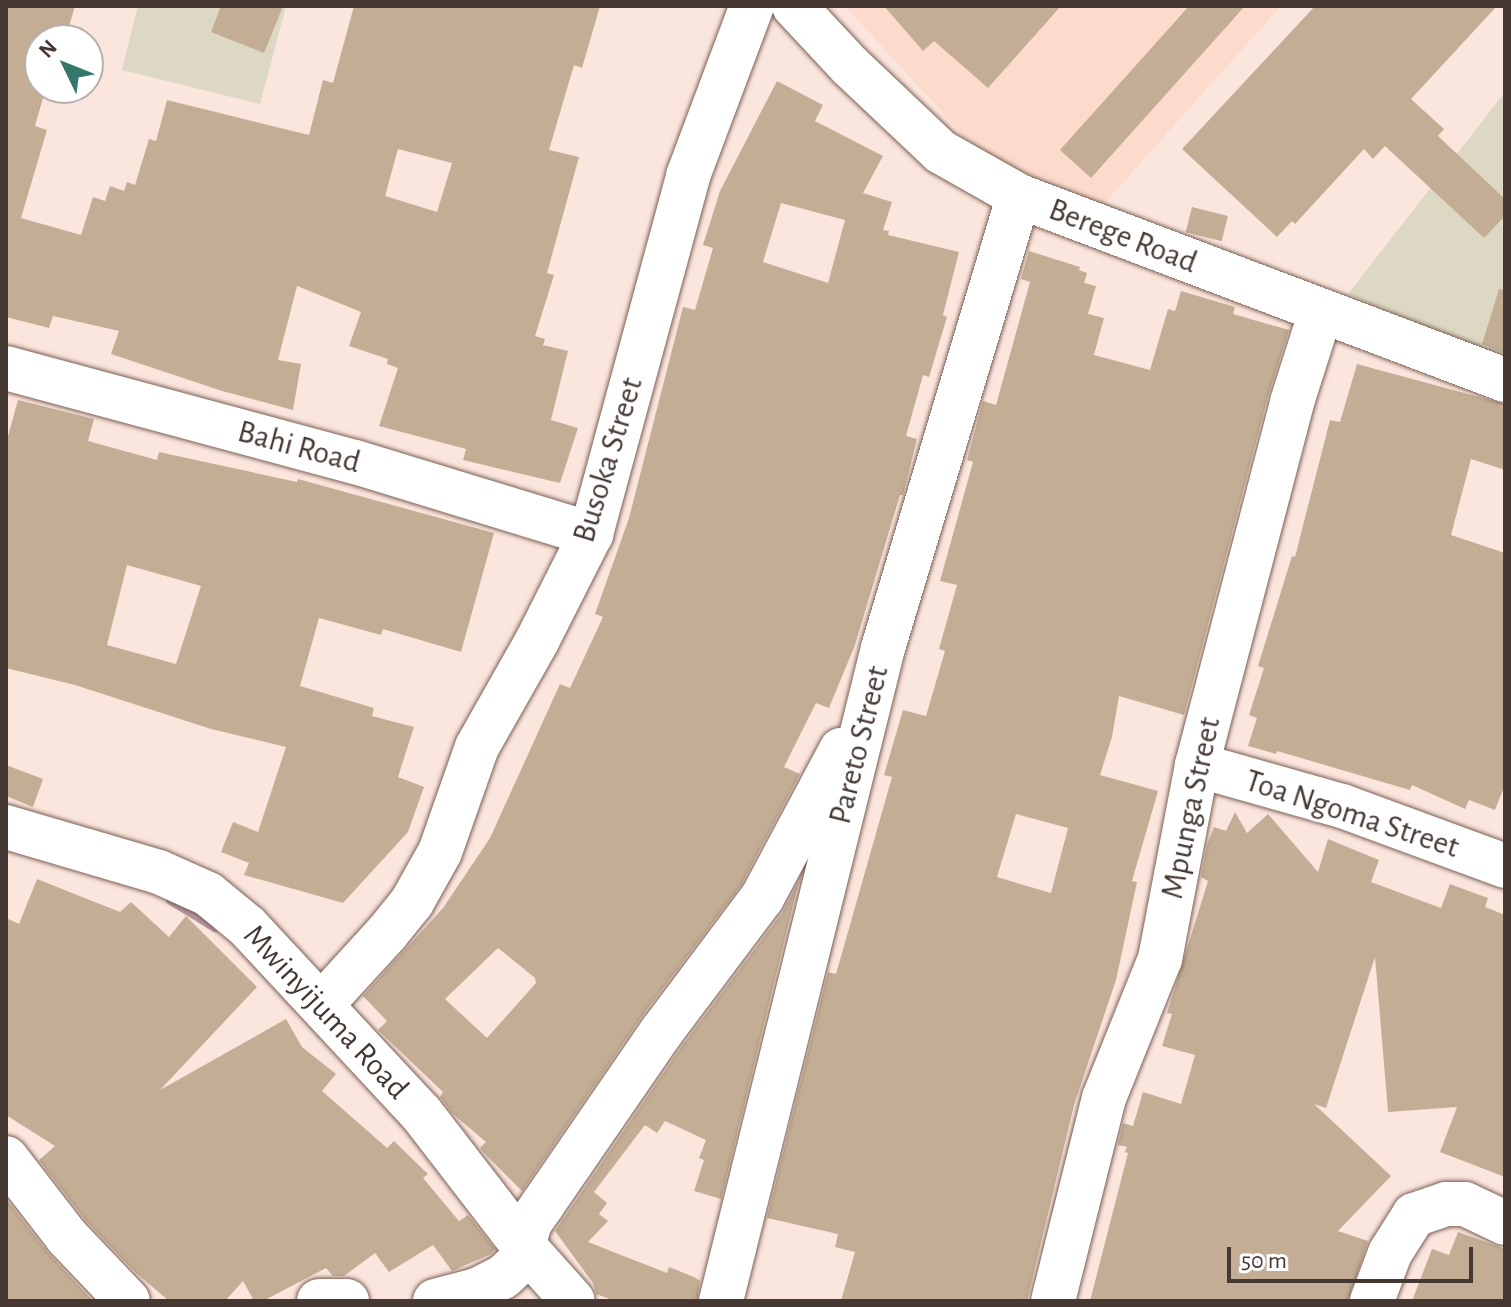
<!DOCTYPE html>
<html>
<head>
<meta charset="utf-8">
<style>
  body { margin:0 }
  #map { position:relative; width:1511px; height:1307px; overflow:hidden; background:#fbe6de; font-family:"Alegreya Sans",sans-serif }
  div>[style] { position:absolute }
  .built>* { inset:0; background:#fcdbcd }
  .green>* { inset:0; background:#dcd8c3 }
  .stream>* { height:10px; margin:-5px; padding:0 5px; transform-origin:5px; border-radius:5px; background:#b996a4 }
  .building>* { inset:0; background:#c3ae95; transform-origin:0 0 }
  .roads { filter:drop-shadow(0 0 2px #7b5f52) drop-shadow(0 0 2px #7b5f52) }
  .minor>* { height:44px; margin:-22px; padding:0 22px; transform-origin:22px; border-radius:22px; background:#fff }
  span { translate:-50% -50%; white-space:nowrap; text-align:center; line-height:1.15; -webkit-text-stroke:6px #fff; paint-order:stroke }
  .street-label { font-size:32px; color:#453833 }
  .frame { position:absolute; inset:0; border:8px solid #453833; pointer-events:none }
  .north { position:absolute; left:24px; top:24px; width:80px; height:80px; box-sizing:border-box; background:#fff; border:2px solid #b5afad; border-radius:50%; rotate:313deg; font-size:22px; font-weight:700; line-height:32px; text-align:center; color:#453833 }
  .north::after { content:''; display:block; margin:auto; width:28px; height:36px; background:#35786b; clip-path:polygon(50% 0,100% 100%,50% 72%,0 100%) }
  .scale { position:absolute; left:1227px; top:1247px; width:246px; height:36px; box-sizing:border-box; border:4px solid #453833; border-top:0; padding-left:10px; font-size:24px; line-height:28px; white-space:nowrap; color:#453833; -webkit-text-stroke:6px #fff; paint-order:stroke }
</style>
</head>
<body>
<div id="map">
  <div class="built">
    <i style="clip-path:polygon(845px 6px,1281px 6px,1076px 235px,983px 157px)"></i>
  </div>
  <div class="green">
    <i style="clip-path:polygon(138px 6px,286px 6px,260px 104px,122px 70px)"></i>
    <i style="clip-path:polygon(1505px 92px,1505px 356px,1472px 346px,1348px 294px)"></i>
  </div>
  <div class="stream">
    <i style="left:171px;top:900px;width:52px;rotate:31.5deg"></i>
  </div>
  <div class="building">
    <i style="clip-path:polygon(evenodd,6px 6px,75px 6px,65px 40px,40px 40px,40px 90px,45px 91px,35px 126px,47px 130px,21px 218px,81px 235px,93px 197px,105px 201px,110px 186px,124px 191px,127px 182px,135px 185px,149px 139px,156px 141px,167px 100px,309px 135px,323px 80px,333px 83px,354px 6px,600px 6px,582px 68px,574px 65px,549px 150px,579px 157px,547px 273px,554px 275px,535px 336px,545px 339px,543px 345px,568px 351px,551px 420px,578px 428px,560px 483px,463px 460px,466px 449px,379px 426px,398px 368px,387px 364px,388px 359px,349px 346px,361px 312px,297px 286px,278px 360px,301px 364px,293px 410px,222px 391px,111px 354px,119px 331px,53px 316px,49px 328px,6px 317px,6px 6px,398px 149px,452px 163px,437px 212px,385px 196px,398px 149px)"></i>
    <i style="clip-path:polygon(221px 6px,283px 6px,264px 53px,211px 32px)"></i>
    <i style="clip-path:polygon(884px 6px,1061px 6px,988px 88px,934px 41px,923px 51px)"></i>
    <i style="clip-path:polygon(1189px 6px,1245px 6px,1091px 178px,1060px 150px)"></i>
    <i style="clip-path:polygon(1315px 6px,1497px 6px,1411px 99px,1444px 129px,1438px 136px,1505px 199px,1505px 216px,1484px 238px,1385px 146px,1373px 159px,1364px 149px,1295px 224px,1292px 221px,1277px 237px,1182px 149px)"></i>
    <i style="clip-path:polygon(evenodd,777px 81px,823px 105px,815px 121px,883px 156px,863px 193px,892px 202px,883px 230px,889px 231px,888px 235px,959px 252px,943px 315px,947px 317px,929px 377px,923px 375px,906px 436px,917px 439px,903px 495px,900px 495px,855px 645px,829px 708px,816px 703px,784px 767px,800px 774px,741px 885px,642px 1016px,522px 1191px,485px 1154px,480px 1148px,486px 1142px,453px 1114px,440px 1097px,443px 1092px,378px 1030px,387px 1021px,363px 996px,443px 908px,490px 838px,560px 684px,570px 688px,603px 617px,595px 614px,629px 518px,683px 307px,695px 310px,713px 248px,703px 245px,720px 191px,777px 81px,781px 203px,845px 220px,828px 283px,763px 262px,781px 203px,777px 81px,498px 948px,535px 978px,536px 983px,487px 1038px,445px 999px,498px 948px)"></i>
    <i style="left:1192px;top:207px;width:37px;height:26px;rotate:14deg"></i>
    <i style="clip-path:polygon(evenodd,1029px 251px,1080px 267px,1079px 270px,1087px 273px,1084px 283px,1096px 286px,1088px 314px,1104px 318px,1094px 355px,1150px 370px,1168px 309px,1175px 311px,1181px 291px,1235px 307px,1233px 314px,1289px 330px,1268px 396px,1184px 715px,1119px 696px,1112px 737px,1100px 775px,1158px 791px,1132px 881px,1137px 882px,1116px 980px,1074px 1105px,1027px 1301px,841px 1301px,855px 1252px,835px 1247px,838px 1234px,767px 1218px,828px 972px,836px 974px,892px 777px,884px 775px,903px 710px,926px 716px,945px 651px,939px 649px,957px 585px,940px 581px,973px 462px,967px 460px,983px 401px,996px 405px,1030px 282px,1021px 279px,1029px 251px,1016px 814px,1068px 828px,1051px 893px,997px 877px,1016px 814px)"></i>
    <i style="clip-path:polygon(1499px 289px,1505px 290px,1505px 353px,1482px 344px)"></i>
    <i style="clip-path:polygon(1357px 364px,1505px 404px,1505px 470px,1471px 459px,1451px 535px,1505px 553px,1505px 785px,1495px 810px,1469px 800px,1465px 809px,1412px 785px,1410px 790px,1277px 751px,1276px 754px,1248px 746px,1257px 718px,1249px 715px,1264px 668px,1258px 666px,1292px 556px,1295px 557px,1330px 420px,1340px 422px)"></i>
    <i style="clip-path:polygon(evenodd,18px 400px,94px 419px,88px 441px,157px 460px,159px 452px,297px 482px,298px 479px,494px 533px,461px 652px,383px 629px,381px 635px,319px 618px,300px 686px,374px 708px,372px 716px,414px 727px,398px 777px,424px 787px,408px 832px,343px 903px,244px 875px,249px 863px,221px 852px,233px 822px,258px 832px,286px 747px,211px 729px,75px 685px,6px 668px,6px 443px,18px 400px,127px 565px,201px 586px,176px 664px,107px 645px,127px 565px)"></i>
    <i style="clip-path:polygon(6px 765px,43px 779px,33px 807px,6px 796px)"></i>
    <i style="clip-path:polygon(1235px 812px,1247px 833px,1268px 814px,1318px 872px,1328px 839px,1379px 860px,1371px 882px,1441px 908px,1450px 884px,1488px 898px,1485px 907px,1505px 915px,1505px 1177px,1440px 1152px,1457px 1107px,1388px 1112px,1375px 957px,1326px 1108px,1314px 1104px,1391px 1176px,1338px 1231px,1368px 1241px,1348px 1301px,1090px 1301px,1128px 1153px,1125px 1152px,1127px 1147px,1118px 1145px,1123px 1123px,1133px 1126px,1143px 1092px,1181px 1104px,1195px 1055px,1162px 1046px,1172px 1014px,1167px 1013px,1208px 881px,1201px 877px,1207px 845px,1214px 827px,1226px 831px)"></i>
    <i style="clip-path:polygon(37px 879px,120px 912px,131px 902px,169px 937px,186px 916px,257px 987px,160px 1090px,286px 1019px,302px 1047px,336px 1074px,322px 1091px,387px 1148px,394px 1141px,428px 1174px,423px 1178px,459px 1221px,468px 1215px,495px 1249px,491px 1254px,452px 1271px,433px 1245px,389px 1272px,375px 1253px,344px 1276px,333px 1276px,326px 1268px,263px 1301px,254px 1301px,243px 1281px,225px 1301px,169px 1301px,135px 1272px,86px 1221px,39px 1160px,55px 1146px,6px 1115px,6px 918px,19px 924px)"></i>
    <i style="clip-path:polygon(799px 881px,721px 1199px,694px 1191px,704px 1160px,699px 1158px,706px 1140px,665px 1121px,657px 1133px,645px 1125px,594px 1192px,607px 1203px,599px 1214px,608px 1221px,588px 1242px,667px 1273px,669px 1267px,694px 1277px,700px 1281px,697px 1301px,615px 1301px,596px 1294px,593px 1283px,555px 1231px,682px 1046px,782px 913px)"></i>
    <i style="clip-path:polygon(6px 1199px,49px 1254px,93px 1301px,6px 1301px)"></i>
    <i style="clip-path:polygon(1458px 1232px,1505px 1249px,1505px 1301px,1412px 1301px,1432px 1249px,1449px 1255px)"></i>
  </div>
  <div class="roads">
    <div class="minor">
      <i style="left:794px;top:6px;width:82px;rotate:47deg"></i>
      <i style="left:850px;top:66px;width:125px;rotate:43.4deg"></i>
      <i style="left:941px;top:152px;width:90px;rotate:29.4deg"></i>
      <i style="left:1019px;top:196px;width:520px;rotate:20.74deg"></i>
      <i style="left:6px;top:368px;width:361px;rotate:15.1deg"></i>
      <i style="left:355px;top:462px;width:247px;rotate:17deg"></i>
      <i style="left:1197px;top:765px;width:151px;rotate:15.8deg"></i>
      <i style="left:1342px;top:806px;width:174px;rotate:20.2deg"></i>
      <i style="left:6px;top:827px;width:159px;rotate:16.4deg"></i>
      <i style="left:159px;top:872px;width:54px;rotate:24.2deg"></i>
      <i style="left:208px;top:894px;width:50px;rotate:39.4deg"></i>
      <i style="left:247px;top:926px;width:255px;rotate:47.1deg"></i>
      <i style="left:421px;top:1113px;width:165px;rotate:52.4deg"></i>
      <i style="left:522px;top:1244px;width:76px;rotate:48.2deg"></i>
      <i style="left:323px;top:1003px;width:95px;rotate:-47.6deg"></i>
      <i style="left:387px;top:933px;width:40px;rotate:-51deg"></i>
      <i style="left:412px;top:902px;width:57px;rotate:-60.8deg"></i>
      <i style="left:440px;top:852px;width:111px;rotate:-70.6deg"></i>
      <i style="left:477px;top:747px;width:124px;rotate:-60.5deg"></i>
      <i style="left:538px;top:639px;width:118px;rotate:-63.2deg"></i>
      <i style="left:591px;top:534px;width:371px;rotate:-74.8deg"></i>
      <i style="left:688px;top:176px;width:182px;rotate:-69.4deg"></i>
      <i style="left:6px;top:1158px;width:100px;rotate:52.3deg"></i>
      <i style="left:67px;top:1237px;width:88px;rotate:46.4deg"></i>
      <i style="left:319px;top:1301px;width:28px"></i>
      <i style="left:435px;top:1301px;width:43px;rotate:-14.7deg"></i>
      <i style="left:477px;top:1290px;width:29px;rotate:-27deg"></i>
      <i style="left:503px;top:1277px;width:23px;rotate:-43deg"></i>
      <i style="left:520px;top:1261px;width:38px;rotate:-76deg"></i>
      <i style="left:529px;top:1224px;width:24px;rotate:-55deg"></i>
      <i style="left:543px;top:1204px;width:210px;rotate:-55.5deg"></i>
      <i style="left:662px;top:1031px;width:166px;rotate:-53.1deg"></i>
      <i style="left:762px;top:898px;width:168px;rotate:-61.9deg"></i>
      <i style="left:721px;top:1301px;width:673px;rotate:-76.07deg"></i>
      <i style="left:883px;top:648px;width:472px;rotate:-73.3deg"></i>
      <i style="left:1053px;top:1301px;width:209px;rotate:-75.9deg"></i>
      <i style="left:1104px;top:1098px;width:150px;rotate:-68.1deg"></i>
      <i style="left:1160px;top:959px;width:197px;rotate:-79.2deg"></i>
      <i style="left:1197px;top:765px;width:375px;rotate:-75.3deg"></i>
      <i style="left:1292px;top:402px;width:96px;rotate:-72.3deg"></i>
      <i style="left:1372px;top:1301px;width:51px;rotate:-69.4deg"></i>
      <i style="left:1390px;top:1253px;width:45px;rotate:-57.7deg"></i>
      <i style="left:1414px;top:1215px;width:34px;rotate:-19deg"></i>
      <i style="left:1446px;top:1204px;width:19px"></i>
      <i style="left:1465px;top:1204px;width:44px;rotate:25.4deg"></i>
    </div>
  </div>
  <div class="street-label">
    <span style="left:1123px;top:236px;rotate:21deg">Berege Road</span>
    <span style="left:299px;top:447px;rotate:15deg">Bahi Road</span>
    <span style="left:608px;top:460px;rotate:-73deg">Busoka Street</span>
    <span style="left:859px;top:745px;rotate:-76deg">Pareto Street</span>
    <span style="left:1191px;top:808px;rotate:-78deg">Mpunga Street</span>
    <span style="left:1352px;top:814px;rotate:18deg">Toa Ngoma Street</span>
    <span style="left:326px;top:1012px;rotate:47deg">Mwinyijuma Road</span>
  </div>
  <div class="frame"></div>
  <div class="north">N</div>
  <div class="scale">50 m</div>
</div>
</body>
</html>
